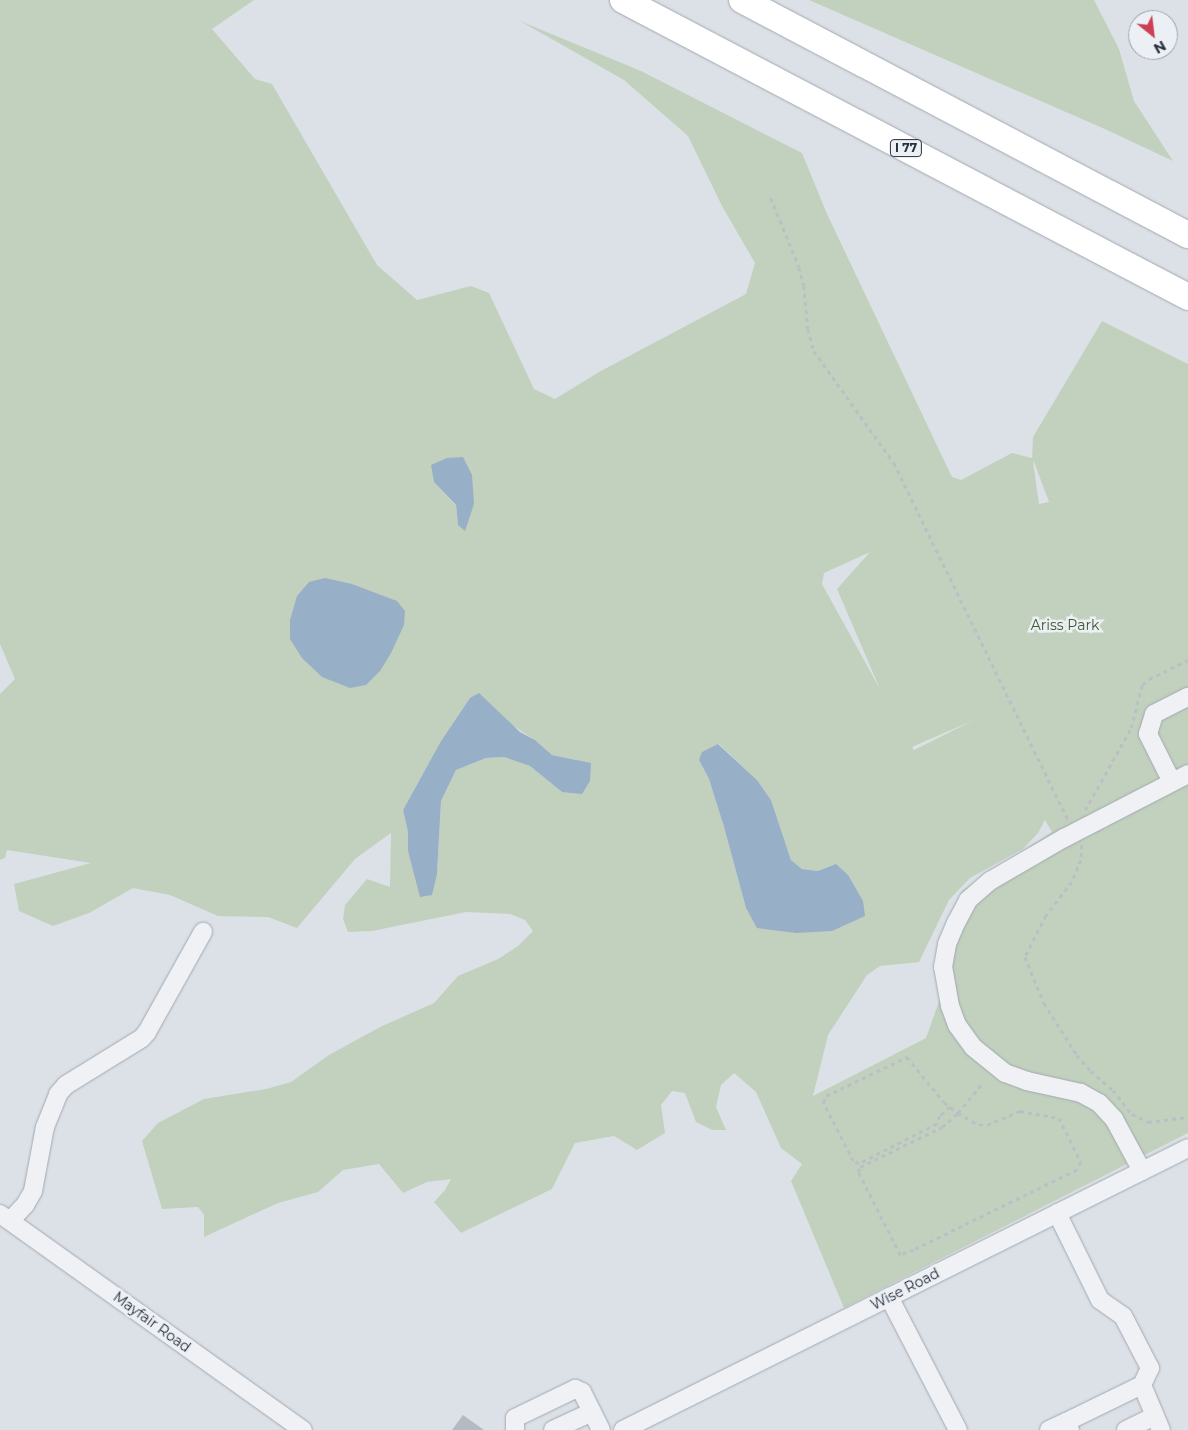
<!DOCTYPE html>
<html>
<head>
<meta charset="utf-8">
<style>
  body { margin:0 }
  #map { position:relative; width:1188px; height:1430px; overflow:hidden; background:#dce1e7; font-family:Montserrat,sans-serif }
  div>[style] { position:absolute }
  .green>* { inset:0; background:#c2d1bd }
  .water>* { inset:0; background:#97afc7 }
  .building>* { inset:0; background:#b4bac3 }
  .path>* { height:2.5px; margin-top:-1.25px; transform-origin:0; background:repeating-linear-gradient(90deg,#bbbfc5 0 4px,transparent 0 8px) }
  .roads { filter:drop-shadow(0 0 1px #a2a8b1) drop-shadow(0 0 1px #a2a8b1) }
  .minor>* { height:18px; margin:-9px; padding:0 9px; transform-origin:9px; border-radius:9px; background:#eff1f5 }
  .highway>* { height:26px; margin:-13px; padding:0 13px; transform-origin:13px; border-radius:13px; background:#fff }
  span { translate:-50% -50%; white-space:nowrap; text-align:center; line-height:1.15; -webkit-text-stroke:5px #eceff4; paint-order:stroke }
  .shield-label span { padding:1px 4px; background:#eceff4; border:1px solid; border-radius:4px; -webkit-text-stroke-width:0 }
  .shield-label { font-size:12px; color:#262f3d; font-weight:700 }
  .park-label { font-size:14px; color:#3b5933 }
  .street-label { font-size:14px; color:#262f3d }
  .north { position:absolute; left:1128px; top:10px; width:50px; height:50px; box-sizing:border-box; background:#eceff4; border:1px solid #9da2ab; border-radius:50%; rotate:151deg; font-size:14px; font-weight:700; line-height:20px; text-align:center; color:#262f3d }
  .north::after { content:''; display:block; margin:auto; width:18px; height:22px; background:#ce3f55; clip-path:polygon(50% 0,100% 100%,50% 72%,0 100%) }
</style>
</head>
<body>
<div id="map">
  <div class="green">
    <i style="clip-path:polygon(evenodd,0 0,254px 0,212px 29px,255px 79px,272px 84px,377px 265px,417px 300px,471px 286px,489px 293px,534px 389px,555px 399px,599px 372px,746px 294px,755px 263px,722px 206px,688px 136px,624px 80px,520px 21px,641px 71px,802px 153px,827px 214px,952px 477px,961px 480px,1012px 453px,1032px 458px,1033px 437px,1102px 321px,1188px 364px,1188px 1133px,844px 1308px,791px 1181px,802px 1164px,781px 1148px,756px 1092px,734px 1073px,721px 1085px,716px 1107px,726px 1130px,712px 1130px,696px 1122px,685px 1093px,672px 1091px,661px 1105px,665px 1133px,637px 1150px,614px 1136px,575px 1143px,552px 1189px,461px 1233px,434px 1202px,445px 1190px,451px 1179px,427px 1182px,403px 1193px,379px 1164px,343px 1170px,318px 1192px,278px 1203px,204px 1237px,204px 1215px,198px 1207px,162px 1209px,142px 1141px,158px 1123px,204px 1099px,266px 1089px,291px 1082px,329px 1055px,380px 1027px,434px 1003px,458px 976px,498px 959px,518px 946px,533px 931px,525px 920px,510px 914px,466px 912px,372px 931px,348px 932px,343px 919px,345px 905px,367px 879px,390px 887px,391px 833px,355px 859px,297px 928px,268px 917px,218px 916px,170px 895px,133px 888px,89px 913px,53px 926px,19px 911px,14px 884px,91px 863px,7px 850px,5px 858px,0 860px,0 694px,15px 679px,0 644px,0 0,1033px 462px,1034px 462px,1049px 502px,1039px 504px,1033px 462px,0 0,434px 482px,474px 504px,458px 525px,456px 506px,434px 482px,0 0,870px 552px,837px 589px,880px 689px,822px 584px,824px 573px,870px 552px,0 0,470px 698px,535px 740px,552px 755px,578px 760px,562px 792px,530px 766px,504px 757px,486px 758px,456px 770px,441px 801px,437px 874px,414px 870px,408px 851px,408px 832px,403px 810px,441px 741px,470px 698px,0 0,974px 720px,914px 750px,912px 747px,974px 720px,0 0,719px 744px,757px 780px,771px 800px,791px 860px,802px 869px,818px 871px,836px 864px,746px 908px,724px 827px,709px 779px,699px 760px,719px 744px,0 0,1045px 820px,1052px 832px,963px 890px,948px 918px,935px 959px,940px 999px,926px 1038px,813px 1096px,828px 1035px,867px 975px,880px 966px,919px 962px,949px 900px,970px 878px,1023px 849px,1038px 833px,1045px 820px)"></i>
    <i style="clip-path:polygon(809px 0,1094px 0,1119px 49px,1134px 101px,1173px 161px,1107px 130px)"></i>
  </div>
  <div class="water">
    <i style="clip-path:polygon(463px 457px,472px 475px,474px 504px,465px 531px,458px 525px,456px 505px,434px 482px,431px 465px,447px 458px)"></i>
    <i style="clip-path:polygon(325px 578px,352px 584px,397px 601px,405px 611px,404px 625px,391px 653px,380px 671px,366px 685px,350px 688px,322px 677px,302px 658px,290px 639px,290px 620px,297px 596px,309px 582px)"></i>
    <i style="clip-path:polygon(479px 693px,520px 732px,535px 740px,552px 755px,591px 763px,590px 781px,582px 794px,562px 792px,530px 766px,504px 757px,486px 758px,456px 770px,441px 801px,437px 874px,432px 895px,420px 897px,408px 851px,408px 832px,403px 810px,441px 741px,470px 698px)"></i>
    <i style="clip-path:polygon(718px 744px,757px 780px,771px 800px,791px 860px,802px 869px,818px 871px,836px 864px,848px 875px,863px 901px,865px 916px,832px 931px,796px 933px,757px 928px,746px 908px,724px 827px,709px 779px,699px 760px,702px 752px)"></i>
  </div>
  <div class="building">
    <i style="clip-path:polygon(463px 1415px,484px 1430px,452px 1430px)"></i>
  </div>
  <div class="path">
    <i style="left:771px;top:198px;width:74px;rotate:67.9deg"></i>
    <i style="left:799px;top:267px;width:20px;rotate:75deg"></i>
    <i style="left:804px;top:286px;width:43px;rotate:84.7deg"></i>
    <i style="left:808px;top:329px;width:23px;rotate:75deg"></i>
    <i style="left:814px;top:351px;width:138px;rotate:54.5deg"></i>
    <i style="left:894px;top:463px;width:397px;rotate:64deg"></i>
    <i style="left:1085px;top:810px;width:94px;rotate:-60.7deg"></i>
    <i style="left:1131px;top:728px;width:44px;rotate:-75.7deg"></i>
    <i style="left:1142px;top:685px;width:9px;rotate:-41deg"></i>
    <i style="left:1149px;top:679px;width:43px;rotate:-26deg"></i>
    <i style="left:1082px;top:845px;width:15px;rotate:94deg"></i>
    <i style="left:1081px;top:860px;width:24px;rotate:112deg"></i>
    <i style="left:1072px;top:882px;width:43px;rotate:127.4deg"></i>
    <i style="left:1046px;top:916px;width:46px;rotate:117.1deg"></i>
    <i style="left:1025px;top:957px;width:50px;rotate:67.6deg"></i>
    <i style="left:1044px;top:1003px;width:62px;rotate:57.6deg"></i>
    <i style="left:1077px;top:1055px;width:21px;rotate:49deg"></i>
    <i style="left:1091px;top:1071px;width:29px;rotate:41deg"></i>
    <i style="left:1113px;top:1090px;width:31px;rotate:52deg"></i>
    <i style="left:1132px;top:1114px;width:18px;rotate:27deg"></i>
    <i style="left:1148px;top:1122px;width:40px;rotate:-7.1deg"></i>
    <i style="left:950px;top:1107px;width:13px;rotate:138deg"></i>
    <i style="left:940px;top:1116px;width:9px;rotate:111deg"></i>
    <i style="left:937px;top:1124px;width:88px;rotate:152.9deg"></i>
    <i style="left:859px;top:1164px;width:7px;rotate:-153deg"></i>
    <i style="left:853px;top:1161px;width:66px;rotate:-117deg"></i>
    <i style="left:823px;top:1102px;width:7px;rotate:-63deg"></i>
    <i style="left:826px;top:1096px;width:90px;rotate:-25.7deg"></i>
    <i style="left:907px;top:1057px;width:58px;rotate:50.6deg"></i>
    <i style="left:944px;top:1102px;width:18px;rotate:38deg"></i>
    <i style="left:958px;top:1113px;width:40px;rotate:-51deg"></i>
    <i style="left:1020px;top:1111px;width:40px;rotate:10deg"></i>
    <i style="left:1059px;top:1118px;width:49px;rotate:63.4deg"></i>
    <i style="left:1081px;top:1162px;width:9px;rotate:117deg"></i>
    <i style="left:1077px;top:1170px;width:182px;rotate:153.9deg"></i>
    <i style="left:914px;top:1250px;width:15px;rotate:160deg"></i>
    <i style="left:900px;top:1255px;width:93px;rotate:-116.8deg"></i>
    <i style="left:858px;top:1172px;width:5px;rotate:-68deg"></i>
    <i style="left:860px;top:1167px;width:91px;rotate:-26deg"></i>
    <i style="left:942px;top:1127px;width:21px;rotate:-41deg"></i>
    <i style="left:958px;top:1113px;width:24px;rotate:30deg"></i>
    <i style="left:979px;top:1125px;width:8px"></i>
    <i style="left:987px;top:1125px;width:36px;rotate:-23deg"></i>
  </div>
  <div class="roads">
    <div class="minor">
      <i style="left:1172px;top:782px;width:54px;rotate:-116.6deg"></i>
      <i style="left:1148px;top:734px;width:21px;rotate:-73deg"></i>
      <i style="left:1154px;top:714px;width:38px;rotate:-27deg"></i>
      <i style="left:1142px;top:1171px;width:59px;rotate:-118.3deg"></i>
      <i style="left:1114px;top:1119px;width:22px;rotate:-133deg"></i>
      <i style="left:1099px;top:1103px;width:21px;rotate:-151deg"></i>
      <i style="left:1081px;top:1093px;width:55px;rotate:-167.5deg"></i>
      <i style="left:1027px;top:1081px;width:23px;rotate:-160deg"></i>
      <i style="left:1005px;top:1073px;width:41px;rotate:-140.9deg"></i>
      <i style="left:973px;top:1047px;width:27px;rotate:-126deg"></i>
      <i style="left:957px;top:1025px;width:20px;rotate:-110deg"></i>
      <i style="left:950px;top:1006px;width:40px;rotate:-100deg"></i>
      <i style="left:943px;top:967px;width:23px;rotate:-80deg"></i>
      <i style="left:947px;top:944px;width:23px;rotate:-67deg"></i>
      <i style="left:956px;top:923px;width:26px;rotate:-62deg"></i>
      <i style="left:968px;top:900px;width:29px;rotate:-41deg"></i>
      <i style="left:990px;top:881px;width:86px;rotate:-30.2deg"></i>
      <i style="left:1064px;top:838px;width:140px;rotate:-27.3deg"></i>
      <i style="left:1057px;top:1213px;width:97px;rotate:63.7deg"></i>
      <i style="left:1100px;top:1300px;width:28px;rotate:35deg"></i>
      <i style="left:1123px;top:1316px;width:59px;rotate:62.6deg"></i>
      <i style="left:1150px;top:1368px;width:19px;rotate:115deg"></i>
      <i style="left:1142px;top:1385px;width:49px;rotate:67.1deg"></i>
      <i style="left:0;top:1214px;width:372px;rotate:35.5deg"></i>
      <i style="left:10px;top:1221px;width:22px;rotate:-47deg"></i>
      <i style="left:25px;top:1205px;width:16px;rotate:-60deg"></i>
      <i style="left:33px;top:1191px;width:65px;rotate:-79.4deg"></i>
      <i style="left:45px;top:1127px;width:35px;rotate:-68deg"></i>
      <i style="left:58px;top:1094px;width:12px;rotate:-48deg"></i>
      <i style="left:66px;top:1085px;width:89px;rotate:-31.7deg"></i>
      <i style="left:142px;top:1038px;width:8px;rotate:-50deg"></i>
      <i style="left:147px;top:1032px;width:115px;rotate:-60.8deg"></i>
      <i style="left:889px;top:1297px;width:150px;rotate:62.6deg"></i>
      <i style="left:1066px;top:1422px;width:85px;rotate:-26deg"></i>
      <i style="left:515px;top:1430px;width:12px;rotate:-90deg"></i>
      <i style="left:515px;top:1418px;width:67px;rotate:-25.8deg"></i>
      <i style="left:575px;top:1389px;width:8px;rotate:23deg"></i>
      <i style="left:582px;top:1392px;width:42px;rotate:63.4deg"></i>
      <i style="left:553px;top:1430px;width:43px;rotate:-24.8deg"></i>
      <i style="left:623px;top:1430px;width:631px;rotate:-26.52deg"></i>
      <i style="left:1049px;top:1430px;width:19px;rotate:-25deg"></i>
      <i style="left:1066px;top:1422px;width:9px;rotate:63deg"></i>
      <i style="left:1126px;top:1430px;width:32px;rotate:-26deg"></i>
    </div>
    <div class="highway">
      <i style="left:623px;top:0;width:638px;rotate:27.73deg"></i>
      <i style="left:742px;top:0;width:504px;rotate:27.79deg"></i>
    </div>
  </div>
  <div class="shield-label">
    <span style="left:906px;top:148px">I 77</span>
  </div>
  <div class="park-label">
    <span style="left:1065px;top:625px">Ariss Park</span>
  </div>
  <div class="street-label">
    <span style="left:905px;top:1289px;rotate:-27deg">Wise Road</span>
    <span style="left:152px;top:1322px;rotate:36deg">Mayfair Road</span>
  </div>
  <div class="north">N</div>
</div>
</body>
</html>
